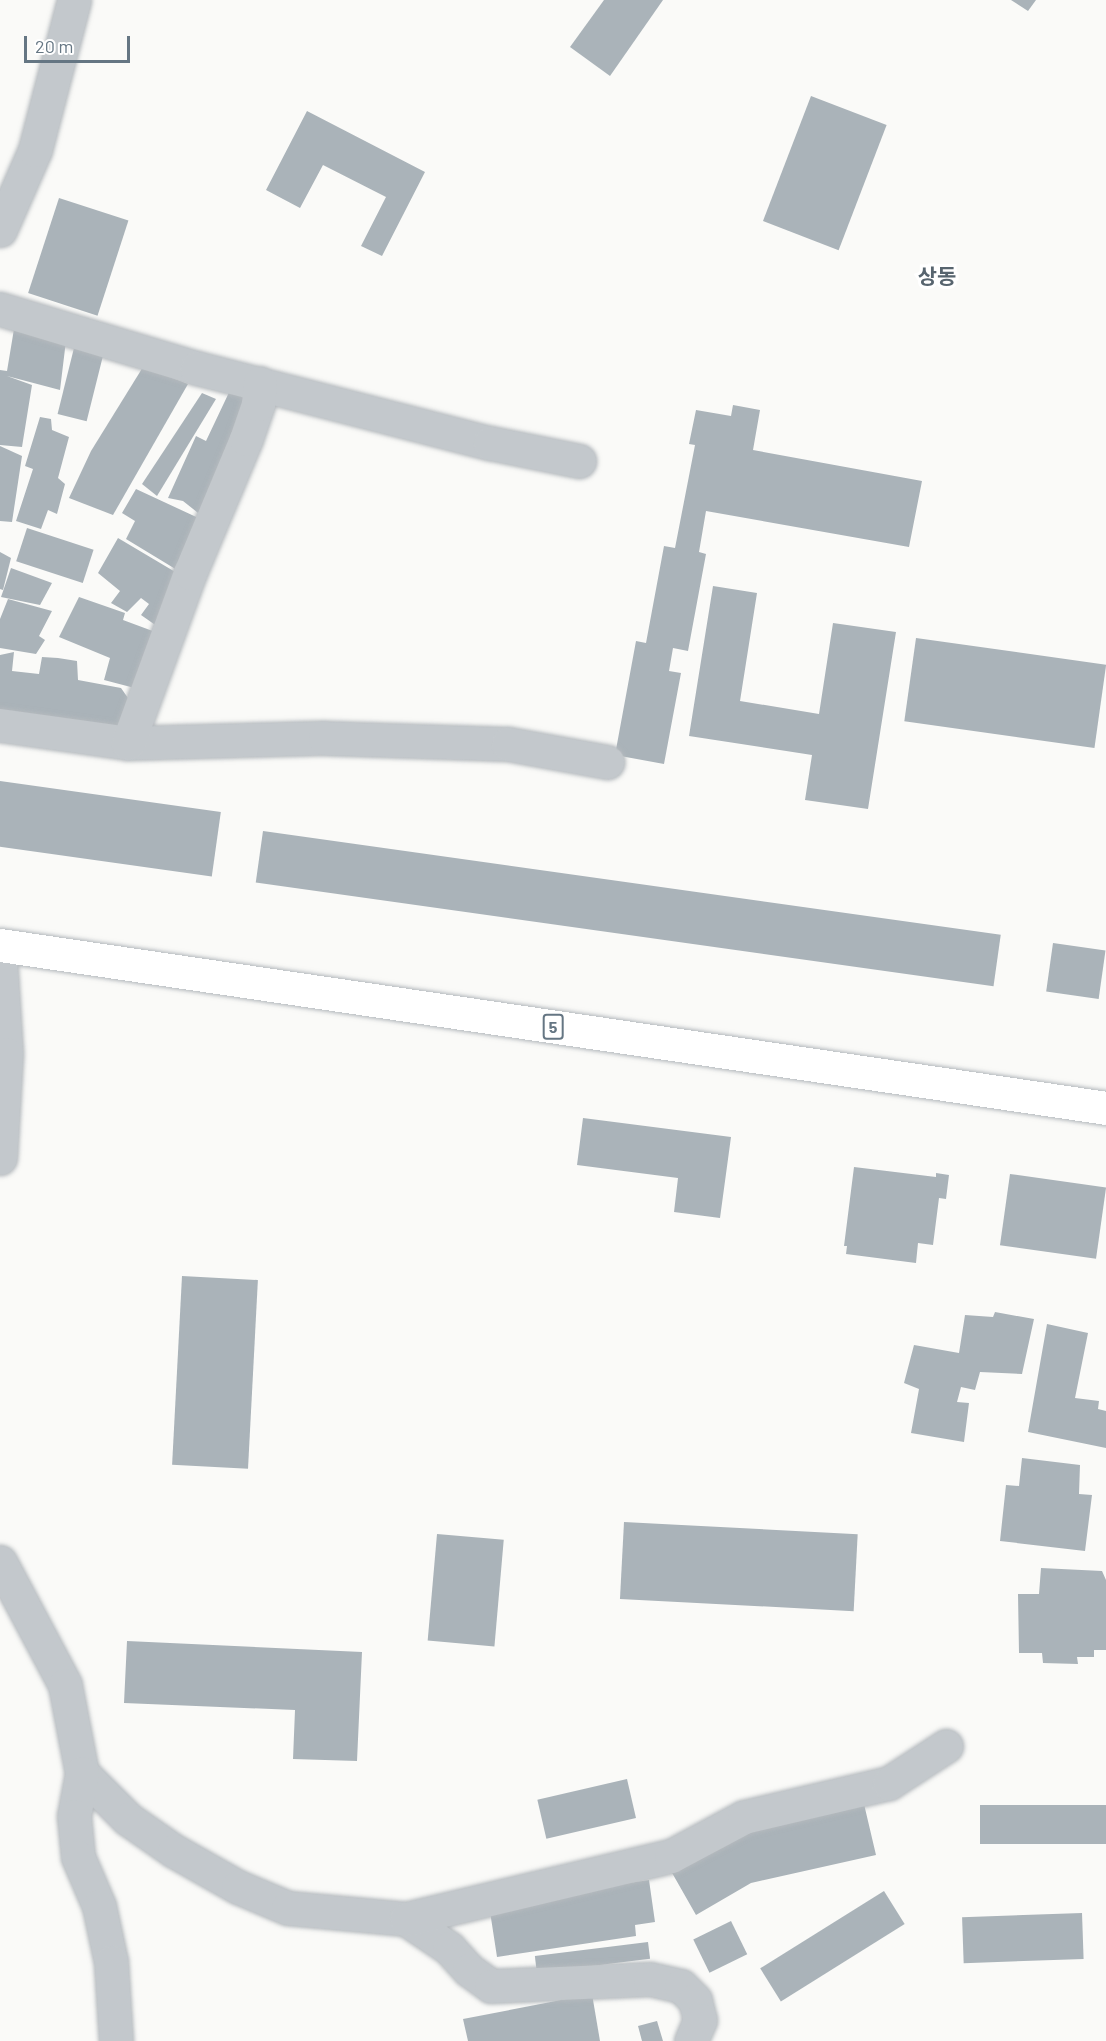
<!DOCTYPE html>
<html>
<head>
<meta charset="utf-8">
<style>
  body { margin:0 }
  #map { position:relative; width:1106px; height:2041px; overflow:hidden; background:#fafaf8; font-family:Barlow,"Noto Sans KR",sans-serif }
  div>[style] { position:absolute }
  .building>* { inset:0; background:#aab3b9; transform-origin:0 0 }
  .roads { filter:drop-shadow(0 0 2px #b4b9bd) drop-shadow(0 0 2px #b4b9bd) }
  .minor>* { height:33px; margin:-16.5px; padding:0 16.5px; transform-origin:16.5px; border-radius:16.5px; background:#c3c8cc }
  .trunk>* { height:33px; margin:-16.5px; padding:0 16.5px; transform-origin:16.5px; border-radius:16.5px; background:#fff }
  span { translate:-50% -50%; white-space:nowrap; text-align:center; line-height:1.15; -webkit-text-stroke:6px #fff; paint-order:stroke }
  .shield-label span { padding:2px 4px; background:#fff; border:2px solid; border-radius:4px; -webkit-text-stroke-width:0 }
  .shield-label { font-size:16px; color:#657683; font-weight:700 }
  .quarter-label { font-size:21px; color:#57646e; font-weight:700 }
  .scale { position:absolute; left:24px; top:36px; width:106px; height:27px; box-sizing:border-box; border:3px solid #657683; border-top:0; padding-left:8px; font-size:18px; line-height:21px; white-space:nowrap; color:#657683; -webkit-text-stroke:4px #fff; paint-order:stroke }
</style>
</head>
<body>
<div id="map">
  <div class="building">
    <i style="clip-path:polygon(604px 0,663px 0,610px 76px,570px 47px)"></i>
    <i style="clip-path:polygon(1011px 0,1036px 0,1028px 11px)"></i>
    <i style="left:811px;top:96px;width:81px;height:134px;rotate:21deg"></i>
    <i style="clip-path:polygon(307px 111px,425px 172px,382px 256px,361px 246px,386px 197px,323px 165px,300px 208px,266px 190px)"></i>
    <i style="left:59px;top:198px;width:73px;height:100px;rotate:18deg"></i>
    <i style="clip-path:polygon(18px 305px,69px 316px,60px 390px,7px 376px,32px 385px,22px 447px,0 445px,0 370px,7px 371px)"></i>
    <i style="left:74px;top:348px;width:30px;height:68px;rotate:14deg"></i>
    <i style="clip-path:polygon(143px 367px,188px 384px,113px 515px,69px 498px,91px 451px)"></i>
    <i style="clip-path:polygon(233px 384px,257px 391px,207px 520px,183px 501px,168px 498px,196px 436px,206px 441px)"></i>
    <i style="clip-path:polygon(202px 393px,216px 399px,157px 496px,142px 484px)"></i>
    <i style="clip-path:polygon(733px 405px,760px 410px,753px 450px,922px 481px,909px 547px,706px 511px,699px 552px,706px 554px,688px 651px,673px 648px,669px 671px,681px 673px,664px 764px,615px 755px,636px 641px,646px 643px,664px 546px,675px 548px,695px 445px,689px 444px,696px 410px,731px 416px)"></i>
    <i style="clip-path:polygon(40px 417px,51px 419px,52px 430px,69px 437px,58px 478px,65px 484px,57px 514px,48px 510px,41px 529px,16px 521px,33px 469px,25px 466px)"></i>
    <i style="clip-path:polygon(0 446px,22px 456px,12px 522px,0 521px)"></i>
    <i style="clip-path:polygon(136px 489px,207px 522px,182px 573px,126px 539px,135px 521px,122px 513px)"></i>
    <i style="left:27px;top:528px;width:70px;height:35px;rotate:18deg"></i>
    <i style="clip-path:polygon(118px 538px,182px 576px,161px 629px,141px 615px,149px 604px,141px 598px,127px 612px,111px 603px,120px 591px,98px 573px)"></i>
    <i style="clip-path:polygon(0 552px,11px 558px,3px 590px,0 589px)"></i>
    <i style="clip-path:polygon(11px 568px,52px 583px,40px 605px,1px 597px)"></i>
    <i style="clip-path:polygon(713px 586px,757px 593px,740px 701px,819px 714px,833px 623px,896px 632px,868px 809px,805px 800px,812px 755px,689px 736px)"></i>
    <i style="clip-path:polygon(79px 597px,125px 613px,123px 620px,158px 633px,146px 691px,104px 680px,110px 658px,59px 637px)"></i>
    <i style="clip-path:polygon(8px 599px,52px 611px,39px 636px,45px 640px,36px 654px,0 648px,0 619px)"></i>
    <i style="left:916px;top:638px;width:192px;height:84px;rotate:8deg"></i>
    <i style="clip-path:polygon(14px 652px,12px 671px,39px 674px,42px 657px,58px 658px,77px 661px,78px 680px,121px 688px,128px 698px,126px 732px,0 715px,0 655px)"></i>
    <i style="left:0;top:781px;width:223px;height:65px;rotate:8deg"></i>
    <i style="left:263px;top:831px;width:745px;height:52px;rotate:8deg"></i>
    <i style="left:1053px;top:943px;width:53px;height:49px;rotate:8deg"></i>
    <i style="clip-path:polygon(583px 1118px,731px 1137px,720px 1218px,674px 1212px,678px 1178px,577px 1165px)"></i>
    <i style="clip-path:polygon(854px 1167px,936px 1177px,936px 1173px,949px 1175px,946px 1199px,939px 1198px,933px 1245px,918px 1243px,916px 1263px,846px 1254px,847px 1246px,844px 1246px)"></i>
    <i style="left:1010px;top:1174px;width:97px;height:72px;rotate:8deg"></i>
    <i style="left:182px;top:1276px;width:76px;height:189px;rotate:3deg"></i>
    <i style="clip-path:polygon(995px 1312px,1034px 1319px,1022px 1374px,980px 1372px,975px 1390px,961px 1387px,957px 1402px,969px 1403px,964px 1442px,911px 1433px,919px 1389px,904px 1383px,914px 1345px,959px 1353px,965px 1315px,993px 1317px)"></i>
    <i style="clip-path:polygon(1047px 1324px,1088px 1333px,1075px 1398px,1099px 1401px,1098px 1409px,1106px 1411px,1106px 1448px,1028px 1432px)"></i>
    <i style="clip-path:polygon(1022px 1458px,1080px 1465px,1079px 1494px,1092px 1495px,1085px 1551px,1000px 1541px,1006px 1485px,1019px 1486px)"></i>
    <i style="left:624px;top:1522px;width:234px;height:77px;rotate:3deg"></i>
    <i style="left:437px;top:1534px;width:67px;height:107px;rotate:5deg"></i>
    <i style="clip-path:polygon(1041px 1568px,1102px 1571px,1106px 1580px,1106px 1650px,1094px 1650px,1094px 1657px,1077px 1657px,1078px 1664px,1043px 1663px,1042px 1653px,1019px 1653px,1018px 1594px,1039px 1594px)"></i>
    <i style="clip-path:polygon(127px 1641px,362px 1652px,357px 1761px,293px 1759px,295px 1710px,124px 1703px)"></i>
    <i style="left:627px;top:1779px;width:40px;height:92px;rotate:77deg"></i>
    <i style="clip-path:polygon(864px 1804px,876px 1855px,751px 1883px,696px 1915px,667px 1864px,722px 1832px)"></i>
    <i style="left:1106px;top:1805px;width:39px;height:126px;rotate:90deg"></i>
    <i style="clip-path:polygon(649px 1880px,655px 1922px,635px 1925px,636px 1936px,497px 1957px,489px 1905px)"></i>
    <i style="left:884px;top:1891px;width:39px;height:146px;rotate:58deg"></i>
    <i style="left:1082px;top:1913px;width:46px;height:120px;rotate:88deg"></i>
    <i style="left:731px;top:1921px;width:37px;height:42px;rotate:64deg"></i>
    <i style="left:648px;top:1942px;width:17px;height:114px;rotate:83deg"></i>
    <i style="clip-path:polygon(592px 1994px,600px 2041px,468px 2041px,463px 2019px)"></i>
    <i style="clip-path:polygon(657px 2021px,663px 2041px,642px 2041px,638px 2026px)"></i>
  </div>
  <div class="roads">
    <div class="minor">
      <i style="left:0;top:230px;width:87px;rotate:-66.4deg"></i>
      <i style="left:35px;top:150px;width:155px;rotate:-75.4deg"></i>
      <i style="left:0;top:309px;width:206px;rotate:16.7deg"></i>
      <i style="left:197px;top:368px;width:302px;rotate:14.4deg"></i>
      <i style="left:490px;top:443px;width:91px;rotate:11.4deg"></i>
      <i style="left:0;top:725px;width:129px;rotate:8deg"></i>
      <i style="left:128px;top:743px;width:197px;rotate:-1.5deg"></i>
      <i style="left:325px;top:738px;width:183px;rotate:1.9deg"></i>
      <i style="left:508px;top:744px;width:101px;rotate:10.3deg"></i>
      <i style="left:128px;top:743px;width:181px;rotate:-70deg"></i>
      <i style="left:190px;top:573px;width:145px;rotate:-67.3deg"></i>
      <i style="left:246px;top:439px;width:37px;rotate:-71deg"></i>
      <i style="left:258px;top:404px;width:21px;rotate:-85deg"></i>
      <i style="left:0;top:958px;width:96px;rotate:86.4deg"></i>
      <i style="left:6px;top:1054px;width:104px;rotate:93.3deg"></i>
      <i style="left:0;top:1562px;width:139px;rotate:62.1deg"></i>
      <i style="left:65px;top:1685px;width:90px;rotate:79.1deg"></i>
      <i style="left:82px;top:1773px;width:65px;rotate:45deg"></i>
      <i style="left:128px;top:1819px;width:56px;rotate:34.8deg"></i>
      <i style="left:174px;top:1851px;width:73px;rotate:29.4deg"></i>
      <i style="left:238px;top:1887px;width:54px;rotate:22.8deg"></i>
      <i style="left:288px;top:1908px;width:119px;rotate:5.3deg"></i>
      <i style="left:406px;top:1919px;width:52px;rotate:34deg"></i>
      <i style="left:449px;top:1948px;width:30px;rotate:48deg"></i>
      <i style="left:469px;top:1970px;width:27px;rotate:36deg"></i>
      <i style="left:491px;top:1986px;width:159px;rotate:-2.5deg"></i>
      <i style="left:650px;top:1979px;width:32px;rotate:13deg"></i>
      <i style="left:681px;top:1986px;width:20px;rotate:45deg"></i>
      <i style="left:695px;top:2000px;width:21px;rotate:76deg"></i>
      <i style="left:700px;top:2020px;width:23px;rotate:113deg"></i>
      <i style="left:82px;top:1773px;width:44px;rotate:100.5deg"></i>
      <i style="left:74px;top:1816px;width:41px;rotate:84.4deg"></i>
      <i style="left:78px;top:1857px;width:53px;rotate:66.8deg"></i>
      <i style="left:99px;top:1906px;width:57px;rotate:77.9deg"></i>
      <i style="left:111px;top:1962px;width:79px;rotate:86.4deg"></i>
      <i style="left:406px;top:1919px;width:272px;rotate:-13.4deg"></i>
      <i style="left:671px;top:1856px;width:83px;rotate:-28.1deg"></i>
      <i style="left:744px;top:1817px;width:149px;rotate:-13.2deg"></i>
      <i style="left:889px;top:1783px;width:68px;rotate:-33deg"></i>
    </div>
    <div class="trunk">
      <i style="left:0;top:945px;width:1118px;rotate:8.38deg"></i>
    </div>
  </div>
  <div class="shield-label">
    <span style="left:553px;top:1027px">5</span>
  </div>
  <div class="quarter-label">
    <span style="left:937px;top:276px">상동</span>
  </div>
  <div class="scale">20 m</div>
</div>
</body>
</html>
